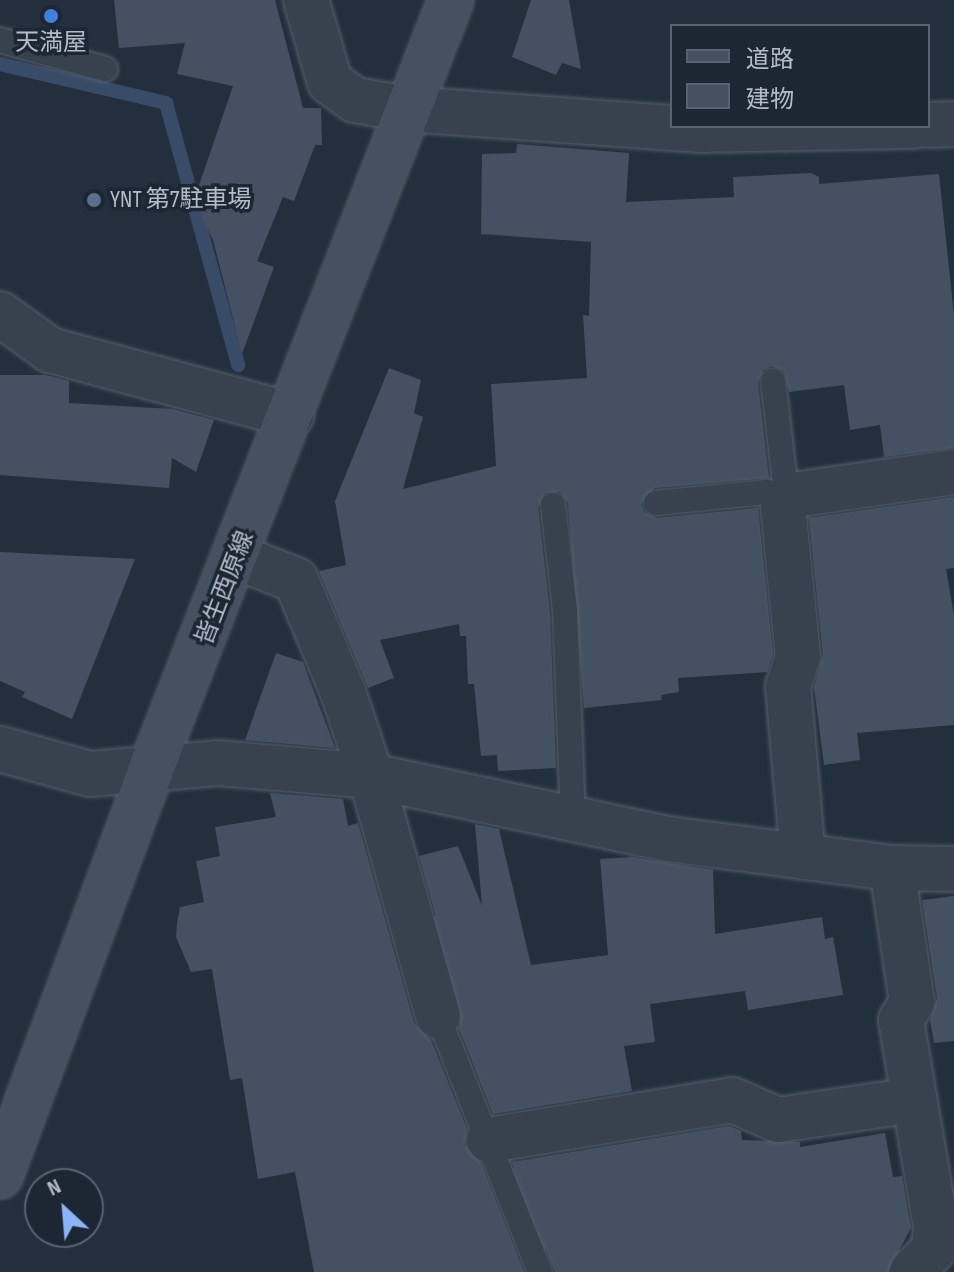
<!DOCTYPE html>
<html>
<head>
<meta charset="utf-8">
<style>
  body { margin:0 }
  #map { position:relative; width:954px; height:1272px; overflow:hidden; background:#242f3e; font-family:"Sofia Sans Condensed","Noto Sans JP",sans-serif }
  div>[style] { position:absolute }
  .stream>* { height:14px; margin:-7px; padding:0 7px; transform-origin:7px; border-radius:7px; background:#394c67 }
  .building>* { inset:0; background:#455162 }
  .roads { filter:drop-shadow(0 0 2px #565f6c) drop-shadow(0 0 2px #565f6c) }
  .service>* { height:24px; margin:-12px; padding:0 12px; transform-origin:12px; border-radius:12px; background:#38414e }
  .minor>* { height:44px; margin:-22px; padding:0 22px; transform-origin:22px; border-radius:22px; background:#38414e }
  .secondary>* { height:44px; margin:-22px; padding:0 22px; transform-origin:22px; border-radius:22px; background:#465061 }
  .dots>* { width:22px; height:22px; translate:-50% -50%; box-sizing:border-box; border:4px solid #1d2633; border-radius:50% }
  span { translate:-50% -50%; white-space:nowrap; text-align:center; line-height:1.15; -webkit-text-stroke:7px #1d2633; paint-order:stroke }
  .poi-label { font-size:24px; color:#b4bcc9 }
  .left { translate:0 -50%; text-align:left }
  .street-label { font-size:24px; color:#b4bcc9 }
  .legend { position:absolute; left:670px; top:24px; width:260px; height:104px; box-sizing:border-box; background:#1d2633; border:2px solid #59626f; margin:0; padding:10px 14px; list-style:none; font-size:24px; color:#b4bcc9 }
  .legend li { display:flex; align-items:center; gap:16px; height:40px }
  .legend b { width:40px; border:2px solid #59626f }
  .north { position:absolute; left:24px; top:1168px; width:80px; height:80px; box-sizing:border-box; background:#1d2633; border:2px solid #59626f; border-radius:50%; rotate:334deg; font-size:22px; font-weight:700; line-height:32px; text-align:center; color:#b4bcc9 }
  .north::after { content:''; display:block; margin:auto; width:28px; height:36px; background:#8ab4f8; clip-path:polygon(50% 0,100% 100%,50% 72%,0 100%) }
</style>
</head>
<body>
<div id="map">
  <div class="stream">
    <i style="left:0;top:64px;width:171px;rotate:13.2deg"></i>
    <i style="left:166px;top:103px;width:272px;rotate:74.6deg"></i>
    <i style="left:434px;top:923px;width:95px;rotate:71.6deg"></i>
    <i style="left:517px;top:1174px;width:75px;rotate:71.3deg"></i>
  </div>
  <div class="building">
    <i style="clip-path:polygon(114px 0,275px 0,303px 108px,321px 108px,322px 145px,315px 145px,294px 201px,283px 197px,257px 261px,274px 267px,242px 354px,213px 240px,194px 200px,233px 86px,177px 74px,185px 43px,119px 48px)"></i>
    <i style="clip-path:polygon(531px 0,569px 0,581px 69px,562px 63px,556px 75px,512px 57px)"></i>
    <i style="clip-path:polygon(517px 144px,629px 153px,626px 202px,734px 197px,733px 177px,811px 173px,819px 177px,819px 184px,939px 174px,954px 315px,954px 448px,884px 457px,880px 425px,850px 430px,844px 385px,789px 392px,784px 371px,772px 366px,763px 370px,758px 383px,769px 478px,655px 488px,641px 504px,644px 512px,657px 518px,758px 508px,773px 654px,767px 672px,678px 678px,679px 692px,661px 695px,662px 700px,584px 708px,568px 503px,560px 492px,545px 493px,538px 507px,550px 612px,556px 768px,498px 771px,497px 755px,481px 756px,474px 684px,468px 684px,466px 636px,460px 636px,459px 624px,380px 640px,394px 678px,368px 688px,319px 571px,346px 565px,335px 501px,389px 368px,421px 380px,414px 413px,423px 417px,403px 489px,496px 466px,491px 384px,587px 378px,583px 315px,589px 316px,591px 242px,481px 234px,482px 154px,516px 153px)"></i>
    <i style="clip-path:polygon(0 375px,45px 375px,69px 381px,69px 403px,172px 409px,214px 420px,196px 472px,172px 458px,169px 488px,0 475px)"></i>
    <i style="clip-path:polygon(954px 497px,954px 568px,946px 569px,954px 615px,954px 725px,857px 733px,860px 760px,824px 765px,814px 687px,823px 655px,809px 518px)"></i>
    <i style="clip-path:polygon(0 552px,135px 559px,72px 719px,22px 697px,25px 692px,0 681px)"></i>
    <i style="clip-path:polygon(276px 653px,303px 662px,335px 748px,245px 740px)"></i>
    <i style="clip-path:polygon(270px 793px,343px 799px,348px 826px,358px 823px,414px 1023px,431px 1040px,467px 1129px,465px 1145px,481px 1163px,524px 1272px,314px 1272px,295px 1172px,258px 1179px,242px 1078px,230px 1080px,212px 969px,191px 972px,176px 937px,177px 923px,180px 907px,204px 902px,196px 861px,220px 856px,215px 827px,276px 817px)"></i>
    <i style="clip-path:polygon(475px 824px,499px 829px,531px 965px,608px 955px,600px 859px,632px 857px,713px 870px,715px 934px,822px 917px,825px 939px,833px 937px,843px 995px,748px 1010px,745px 991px,650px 1004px,655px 1042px,624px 1046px,632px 1091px,493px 1114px,459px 1028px,462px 1009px,419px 856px,458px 846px,482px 906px)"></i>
    <i style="clip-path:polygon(954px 896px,954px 1041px,934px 1043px,930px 1020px,937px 998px,922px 900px)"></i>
    <i style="clip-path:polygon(729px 1126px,741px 1131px,742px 1140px,800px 1142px,800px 1147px,885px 1133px,893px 1177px,902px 1176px,911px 1228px,888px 1272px,555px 1272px,512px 1162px)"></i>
  </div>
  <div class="roads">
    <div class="service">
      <i style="left:0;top:40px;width:109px;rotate:15.4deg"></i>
      <i style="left:656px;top:503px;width:112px;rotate:-5.7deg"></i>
      <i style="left:767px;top:492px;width:22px;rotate:22deg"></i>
      <i style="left:787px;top:500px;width:120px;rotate:-96.7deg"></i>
      <i style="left:553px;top:505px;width:107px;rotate:83.5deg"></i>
      <i style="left:565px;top:611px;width:211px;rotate:87.8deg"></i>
      <i style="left:438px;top:1016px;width:276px;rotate:68.3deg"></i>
    </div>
    <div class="minor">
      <i style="left:306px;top:0;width:85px;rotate:73.7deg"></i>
      <i style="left:330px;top:82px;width:31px;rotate:36deg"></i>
      <i style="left:355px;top:100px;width:53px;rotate:9.8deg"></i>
      <i style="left:407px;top:109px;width:295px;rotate:4.1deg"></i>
      <i style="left:701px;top:130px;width:213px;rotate:-1.1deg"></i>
      <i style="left:928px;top:125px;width:26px;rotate:-2deg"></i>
      <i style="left:0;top:314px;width:62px;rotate:35.8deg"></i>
      <i style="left:50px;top:350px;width:250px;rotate:15.1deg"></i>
      <i style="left:237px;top:557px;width:63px;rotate:21.3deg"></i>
      <i style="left:296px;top:580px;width:125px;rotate:67.3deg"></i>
      <i style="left:344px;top:695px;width:85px;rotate:71.6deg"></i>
      <i style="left:371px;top:776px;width:249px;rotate:74.4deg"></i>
      <i style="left:0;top:749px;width:93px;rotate:15.5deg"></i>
      <i style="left:90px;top:774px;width:128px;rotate:-4.9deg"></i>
      <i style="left:218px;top:763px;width:154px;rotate:4.9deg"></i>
      <i style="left:371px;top:776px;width:304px;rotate:12deg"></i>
      <i style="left:668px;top:839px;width:226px;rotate:7.4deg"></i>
      <i style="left:892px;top:868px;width:62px;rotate:0.9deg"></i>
      <i style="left:803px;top:857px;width:171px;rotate:-95deg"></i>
      <i style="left:788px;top:687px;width:32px;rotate:-72deg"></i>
      <i style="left:798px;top:657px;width:151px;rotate:-95.7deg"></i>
      <i style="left:783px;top:507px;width:16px;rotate:-47deg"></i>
      <i style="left:794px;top:495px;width:162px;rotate:-8.2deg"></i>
      <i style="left:892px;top:868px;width:135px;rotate:81.5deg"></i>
      <i style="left:912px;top:1002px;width:21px;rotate:121deg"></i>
      <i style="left:901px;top:1020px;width:210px;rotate:80.4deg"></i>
      <i style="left:936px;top:1227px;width:22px;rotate:95deg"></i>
      <i style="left:934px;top:1249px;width:32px;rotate:134deg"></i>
      <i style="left:489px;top:1140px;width:246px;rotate:-9.3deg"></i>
      <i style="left:732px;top:1100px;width:50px;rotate:23.5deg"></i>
      <i style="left:778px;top:1120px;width:137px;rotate:-8.4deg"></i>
    </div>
    <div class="secondary">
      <i style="left:0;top:1176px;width:434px;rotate:-69.6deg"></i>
      <i style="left:151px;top:769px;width:825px;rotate:-68.69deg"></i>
    </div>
  </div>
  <div class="dots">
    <i style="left:51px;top:16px;background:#3f7fe0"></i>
    <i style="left:94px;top:200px;background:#5c6f8a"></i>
  </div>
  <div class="poi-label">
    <span style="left:51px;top:43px">天満屋</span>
    <span class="left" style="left:110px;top:200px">YNT 第7駐車場</span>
  </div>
  <div class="street-label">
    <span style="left:225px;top:588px;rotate:-69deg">皆生西原線</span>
  </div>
  <ul class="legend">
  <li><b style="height:10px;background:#465061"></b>道路</li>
  <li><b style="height:22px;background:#455162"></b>建物</li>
  </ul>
  <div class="north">N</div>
</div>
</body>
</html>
